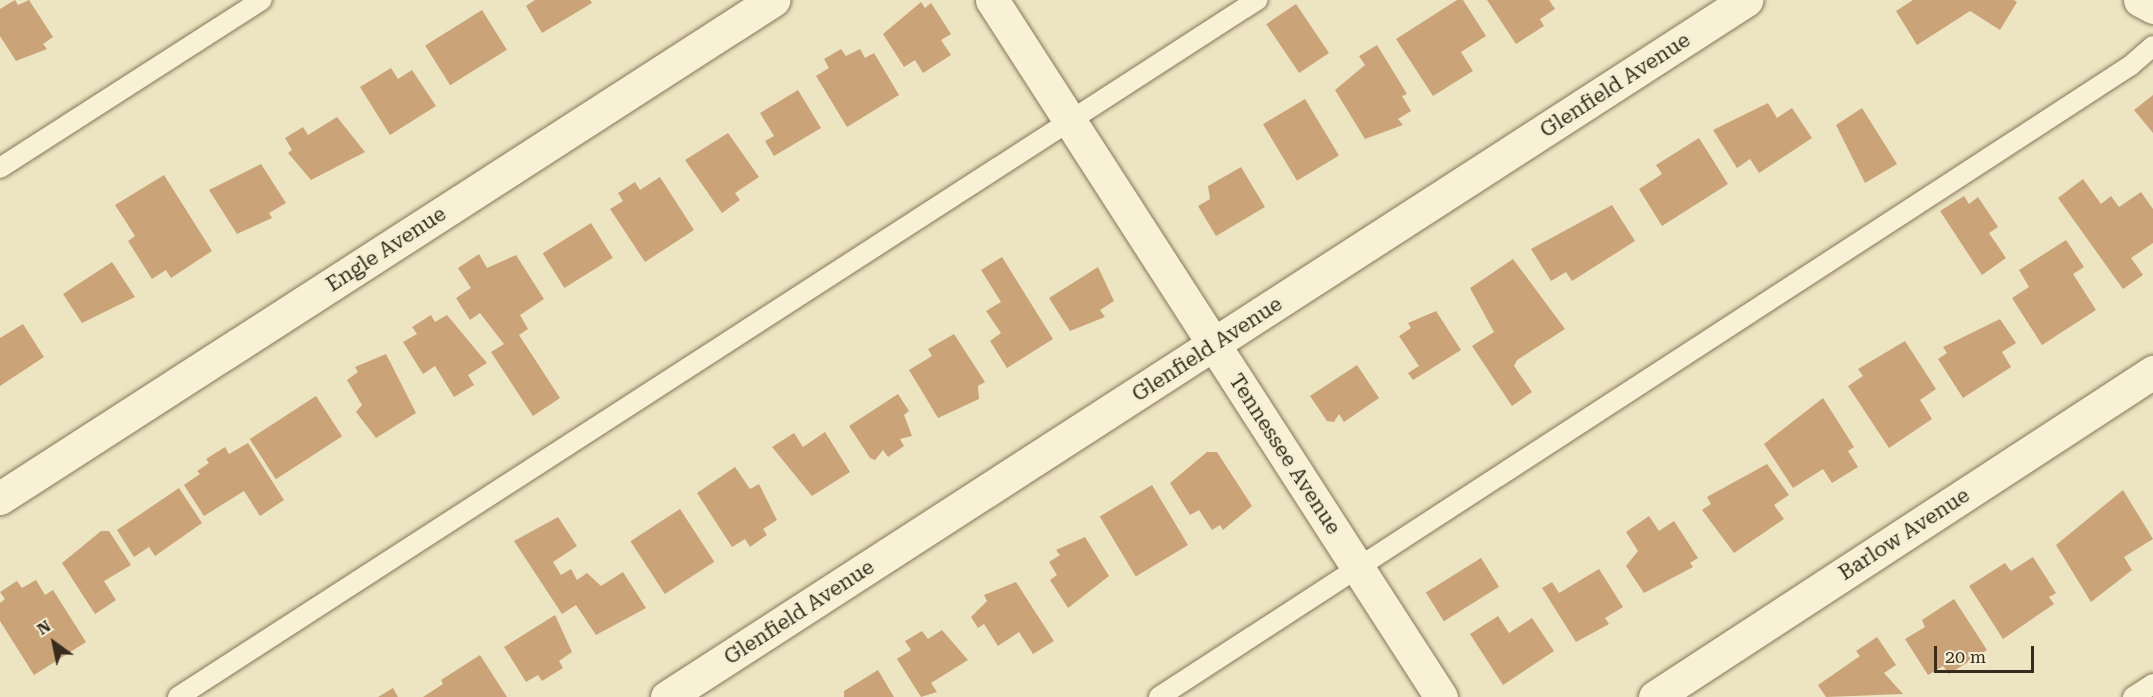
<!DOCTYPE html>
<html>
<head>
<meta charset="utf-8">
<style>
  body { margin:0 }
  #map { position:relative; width:2153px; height:697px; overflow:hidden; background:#ede5c2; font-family:"Roboto Serif",serif }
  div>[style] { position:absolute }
  .building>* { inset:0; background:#caa379; transform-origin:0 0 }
  .roads { filter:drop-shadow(0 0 2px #87765a) drop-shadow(0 0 2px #87765a) }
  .service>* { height:20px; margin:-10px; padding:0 10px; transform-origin:10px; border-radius:10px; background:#f8f1d5 }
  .minor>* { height:33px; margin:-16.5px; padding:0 16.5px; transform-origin:16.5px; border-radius:16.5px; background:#f8f1d5 }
  .tertiary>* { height:33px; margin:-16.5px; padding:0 16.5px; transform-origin:16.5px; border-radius:16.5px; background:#f8f1d5 }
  span { translate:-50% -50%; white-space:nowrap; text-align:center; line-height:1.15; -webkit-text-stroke:4.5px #f5eed2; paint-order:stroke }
  .street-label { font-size:21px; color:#372c1e }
  .north { position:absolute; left:24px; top:613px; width:60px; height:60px; -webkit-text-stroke:4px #f5eed2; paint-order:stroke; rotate:327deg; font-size:16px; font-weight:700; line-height:24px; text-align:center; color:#372c1e }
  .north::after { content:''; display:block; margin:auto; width:21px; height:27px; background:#372c1e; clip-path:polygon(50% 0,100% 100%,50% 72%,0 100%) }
  .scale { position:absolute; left:1934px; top:646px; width:100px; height:27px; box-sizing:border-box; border:3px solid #372c1e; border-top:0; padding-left:8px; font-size:18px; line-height:21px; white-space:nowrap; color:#372c1e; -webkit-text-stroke:4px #f5eed2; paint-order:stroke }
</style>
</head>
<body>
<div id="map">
  <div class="building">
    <i style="clip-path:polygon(15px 0,18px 5px,29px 0,53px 37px,43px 44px,47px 49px,16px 61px,0 36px,0 9px)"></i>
    <i style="clip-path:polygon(535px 0,590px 0,592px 3px,542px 33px,526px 6px)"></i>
    <i style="clip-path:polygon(1457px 0,1463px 0,1486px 36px,1461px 52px,1473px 71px,1433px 96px,1396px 39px)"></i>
    <i style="clip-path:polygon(1487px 0,1549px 0,1555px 9px,1540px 19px,1544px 26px,1516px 44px)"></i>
    <i style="clip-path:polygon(1913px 0,2014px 0,2017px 2px,2000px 30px,1970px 11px,1917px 45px,1896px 11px)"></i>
    <i style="clip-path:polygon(921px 2px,925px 8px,931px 3px,951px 34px,941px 40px,951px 55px,923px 73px,915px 60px,904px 67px,883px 34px)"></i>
    <i style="left:1296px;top:4px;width:59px;height:36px;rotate:56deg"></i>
    <i style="left:482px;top:10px;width:47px;height:67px;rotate:58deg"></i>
    <i style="clip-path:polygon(1377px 45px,1407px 94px,1402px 96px,1411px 111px,1398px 119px,1403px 125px,1365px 139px,1335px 90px,1365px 65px,1359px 56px)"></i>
    <i style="clip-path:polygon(841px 49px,846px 56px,860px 49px,865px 58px,874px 53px,899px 95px,847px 127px,816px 76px,829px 68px,824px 59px)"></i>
    <i style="clip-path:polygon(391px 68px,398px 79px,412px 70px,436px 106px,390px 135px,360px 87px)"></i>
    <i style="clip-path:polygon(798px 90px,821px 128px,774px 156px,765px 141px,774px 136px,760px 113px)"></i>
    <i style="clip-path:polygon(2153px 95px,2153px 133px,2134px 110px)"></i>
    <i style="left:1305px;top:99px;width:66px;height:49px;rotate:59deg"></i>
    <i style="clip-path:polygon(1768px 103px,1777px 118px,1792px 108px,1812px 138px,1759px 173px,1750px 159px,1737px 168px,1713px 130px)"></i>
    <i style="clip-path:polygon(1862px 108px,1897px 164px,1865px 183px,1836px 125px)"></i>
    <i style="clip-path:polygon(337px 117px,365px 152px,311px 180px,288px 153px,292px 150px,285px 138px,303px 127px,308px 135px)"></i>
    <i style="clip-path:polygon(728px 133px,759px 177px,735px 193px,740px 200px,722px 213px,685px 160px)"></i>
    <i style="clip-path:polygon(1699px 138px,1728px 184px,1662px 226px,1639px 189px,1662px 174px,1656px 165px)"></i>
    <i style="clip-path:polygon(261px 164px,286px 203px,269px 213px,272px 218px,237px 234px,209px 190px)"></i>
    <i style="clip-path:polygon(1241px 167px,1265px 207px,1216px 236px,1198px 206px,1210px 199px,1208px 186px)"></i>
    <i style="clip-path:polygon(164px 175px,212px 251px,171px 278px,166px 270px,152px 279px,128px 241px,135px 236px,115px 205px)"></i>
    <i style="clip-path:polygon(660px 177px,694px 230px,645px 262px,610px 209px,623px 201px,618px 193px,635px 182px,640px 190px)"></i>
    <i style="clip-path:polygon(2083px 179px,2101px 204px,2111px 196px,2119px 207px,2141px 192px,2153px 209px,2153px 243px,2131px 258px,2143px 275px,2123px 289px,2058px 198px)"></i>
    <i style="clip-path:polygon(1964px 196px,1969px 204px,1978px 197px,1998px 227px,1989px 233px,2006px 258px,1982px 275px,1940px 211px)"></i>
    <i style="clip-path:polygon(1612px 205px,1635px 241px,1572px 281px,1566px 272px,1551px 281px,1531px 249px)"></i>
    <i style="left:591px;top:223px;width:41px;height:57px;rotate:58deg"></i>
    <i style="clip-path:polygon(2066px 240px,2084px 267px,2073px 274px,2096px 310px,2042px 345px,2012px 298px,2029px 287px,2019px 270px)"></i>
    <i style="clip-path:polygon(479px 254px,487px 268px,516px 255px,544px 299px,520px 315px,528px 329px,519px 335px,560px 398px,533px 416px,491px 352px,504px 344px,500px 339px,480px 313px,470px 320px,456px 298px,471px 288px,458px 268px)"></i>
    <i style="clip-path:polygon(1002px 257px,1053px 339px,1007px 368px,990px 341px,1001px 333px,986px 311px,1001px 302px,981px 270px)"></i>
    <i style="clip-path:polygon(1513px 259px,1565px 329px,1517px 360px,1514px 366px,1532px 392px,1512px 406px,1472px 346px,1494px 332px,1470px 288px)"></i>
    <i style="clip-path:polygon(112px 262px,135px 297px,82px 323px,63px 294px)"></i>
    <i style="clip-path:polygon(1098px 267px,1114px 301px,1100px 310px,1105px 317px,1070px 331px,1049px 298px)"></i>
    <i style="clip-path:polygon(1436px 311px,1461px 350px,1413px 380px,1408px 373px,1419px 366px,1399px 336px,1411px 328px,1408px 323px)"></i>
    <i style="clip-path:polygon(431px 315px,435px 322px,447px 315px,487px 363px,468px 375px,474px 385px,454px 397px,435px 366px,423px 374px,403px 342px,417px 334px,412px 327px)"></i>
    <i style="clip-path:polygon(2000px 319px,2016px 343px,2002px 352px,2011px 367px,1963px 398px,1938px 359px,1947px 353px,1943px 347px)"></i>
    <i style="clip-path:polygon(23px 324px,44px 357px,0 386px,0 338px)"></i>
    <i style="clip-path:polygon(954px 334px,985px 382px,978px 386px,979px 399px,938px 418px,909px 370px,932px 356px,928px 349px)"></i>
    <i style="clip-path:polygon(1905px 341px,1936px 389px,1920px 400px,1932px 419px,1889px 448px,1848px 386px,1863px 376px,1858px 369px)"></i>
    <i style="clip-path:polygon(386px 354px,416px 413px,376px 438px,356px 412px,362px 405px,347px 380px,358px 372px,355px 367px)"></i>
    <i style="clip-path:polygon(1357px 365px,1379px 398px,1344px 422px,1339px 414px,1334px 422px,1327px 421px,1310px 396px)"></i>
    <i style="clip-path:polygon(898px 394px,909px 411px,904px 415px,912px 436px,900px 439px,904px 446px,888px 457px,883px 450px,875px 460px,870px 458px,849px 426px)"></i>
    <i style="left:316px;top:396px;width:48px;height:79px;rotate:57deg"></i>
    <i style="clip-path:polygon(1823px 398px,1854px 447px,1848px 451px,1858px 467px,1832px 483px,1823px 469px,1793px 488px,1764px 444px)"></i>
    <i style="clip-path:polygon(825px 432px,850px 472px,812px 496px,772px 447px,794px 433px,803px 447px)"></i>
    <i style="clip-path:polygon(248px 443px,284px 500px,260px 516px,244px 491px,204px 516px,184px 485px,200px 474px,197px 471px,209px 463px,206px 459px,225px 447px,229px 454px)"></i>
    <i style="clip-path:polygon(1207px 452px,1217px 452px,1252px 506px,1223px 530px,1220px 525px,1212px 530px,1199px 510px,1190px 515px,1170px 483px)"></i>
    <i style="clip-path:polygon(1767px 464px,1789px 495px,1774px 505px,1784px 519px,1734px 553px,1702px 510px,1711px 504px,1707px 497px)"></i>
    <i style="clip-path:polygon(735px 467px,750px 489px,759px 484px,777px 520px,763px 529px,767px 535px,750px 547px,745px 539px,732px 547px,697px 493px)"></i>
    <i style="left:1152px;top:485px;width:70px;height:61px;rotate:59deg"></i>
    <i style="clip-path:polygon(179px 488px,202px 523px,155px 556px,149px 547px,134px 557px,117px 530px)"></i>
    <i style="clip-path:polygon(2123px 490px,2153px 539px,2124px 557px,2132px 570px,2091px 602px,2056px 545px)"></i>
    <i style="left:680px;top:509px;width:63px;height:59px;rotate:57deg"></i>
    <i style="clip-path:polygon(1649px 516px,1659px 531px,1674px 521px,1698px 558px,1690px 563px,1693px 567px,1644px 593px,1626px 566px,1638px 551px,1626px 532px)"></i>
    <i style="clip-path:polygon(558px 517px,577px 546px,553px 562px,561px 575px,571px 569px,577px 580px,587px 573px,601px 586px,623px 572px,646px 608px,596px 635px,576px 605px,562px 614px,514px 541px)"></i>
    <i style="clip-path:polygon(101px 531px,109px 531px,131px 565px,104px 581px,116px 600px,95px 614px,62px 563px)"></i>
    <i style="clip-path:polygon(1085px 537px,1109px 576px,1068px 608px,1050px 580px,1057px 575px,1049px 562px,1060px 555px,1056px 550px)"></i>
    <i style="clip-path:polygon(2033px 557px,2056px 593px,2049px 597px,2054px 604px,2003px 639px,1969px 586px,2005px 563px,2011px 571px)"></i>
    <i style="left:1481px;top:558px;width:34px;height:65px;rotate:58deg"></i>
    <i style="clip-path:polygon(1599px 569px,1623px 607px,1605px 618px,1609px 624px,1576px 642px,1542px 588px,1552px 582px,1559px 593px)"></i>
    <i style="clip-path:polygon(36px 580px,45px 595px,53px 590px,86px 642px,34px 675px,0 621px,0 603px,5px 599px,0 592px,17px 581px,22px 588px)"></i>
    <i style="clip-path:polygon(1016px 582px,1054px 641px,1033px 654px,1019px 632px,998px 646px,984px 624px,978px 628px,971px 617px,987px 601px,984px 595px)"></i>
    <i style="clip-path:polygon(1954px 599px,1987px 650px,1949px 674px,1943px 666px,1928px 675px,1905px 639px,1925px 627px,1922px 620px)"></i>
    <i style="clip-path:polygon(555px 615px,572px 652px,559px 661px,563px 668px,542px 681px,538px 675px,526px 682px,504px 647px)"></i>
    <i style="clip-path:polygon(1498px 616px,1509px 633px,1532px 618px,1554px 651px,1503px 685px,1470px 634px)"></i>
    <i style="clip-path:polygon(942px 630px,968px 660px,931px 683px,937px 692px,921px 697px,897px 659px,911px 650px,905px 641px,922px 631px,928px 639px)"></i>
    <i style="clip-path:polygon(1877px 637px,1896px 665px,1884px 673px,1903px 694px,1826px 697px,1818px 685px,1860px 656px,1856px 651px)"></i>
    <i style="clip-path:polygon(480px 655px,507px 697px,423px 697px,443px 684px,441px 680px)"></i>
    <i style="clip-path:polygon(878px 670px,894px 697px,844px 697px,844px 691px)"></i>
    <i style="clip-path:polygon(393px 688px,398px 697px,378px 697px)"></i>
  </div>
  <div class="roads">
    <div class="service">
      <i style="left:0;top:168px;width:311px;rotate:-32.7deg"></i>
      <i style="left:178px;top:697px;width:1285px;rotate:-32.86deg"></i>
      <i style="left:1159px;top:697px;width:1158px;rotate:-33.02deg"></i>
      <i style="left:2130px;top:66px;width:30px;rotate:-41deg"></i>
      <i style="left:2133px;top:697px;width:24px;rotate:-33deg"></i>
    </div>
    <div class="minor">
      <i style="left:992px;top:0;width:829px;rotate:57.21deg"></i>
      <i style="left:0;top:498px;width:920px;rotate:-32.79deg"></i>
      <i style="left:667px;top:697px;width:1285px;rotate:-32.86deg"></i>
      <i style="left:1655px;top:697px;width:595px;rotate:-33.13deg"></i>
    </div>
    <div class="tertiary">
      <i style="left:2140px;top:0;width:15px;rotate:28deg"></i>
    </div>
  </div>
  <div class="street-label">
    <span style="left:1615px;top:85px;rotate:-33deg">Glenfield Avenue</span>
    <span style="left:386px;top:249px;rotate:-33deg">Engle Avenue</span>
    <span style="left:1207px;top:349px;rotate:-33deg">Glenfield Avenue</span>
    <span style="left:1285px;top:454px;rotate:57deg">Tennessee Avenue</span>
    <span style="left:1904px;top:534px;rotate:-33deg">Barlow Avenue</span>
    <span style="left:799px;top:612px;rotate:-33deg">Glenfield Avenue</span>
  </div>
  <div class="north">N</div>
  <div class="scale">20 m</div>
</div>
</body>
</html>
